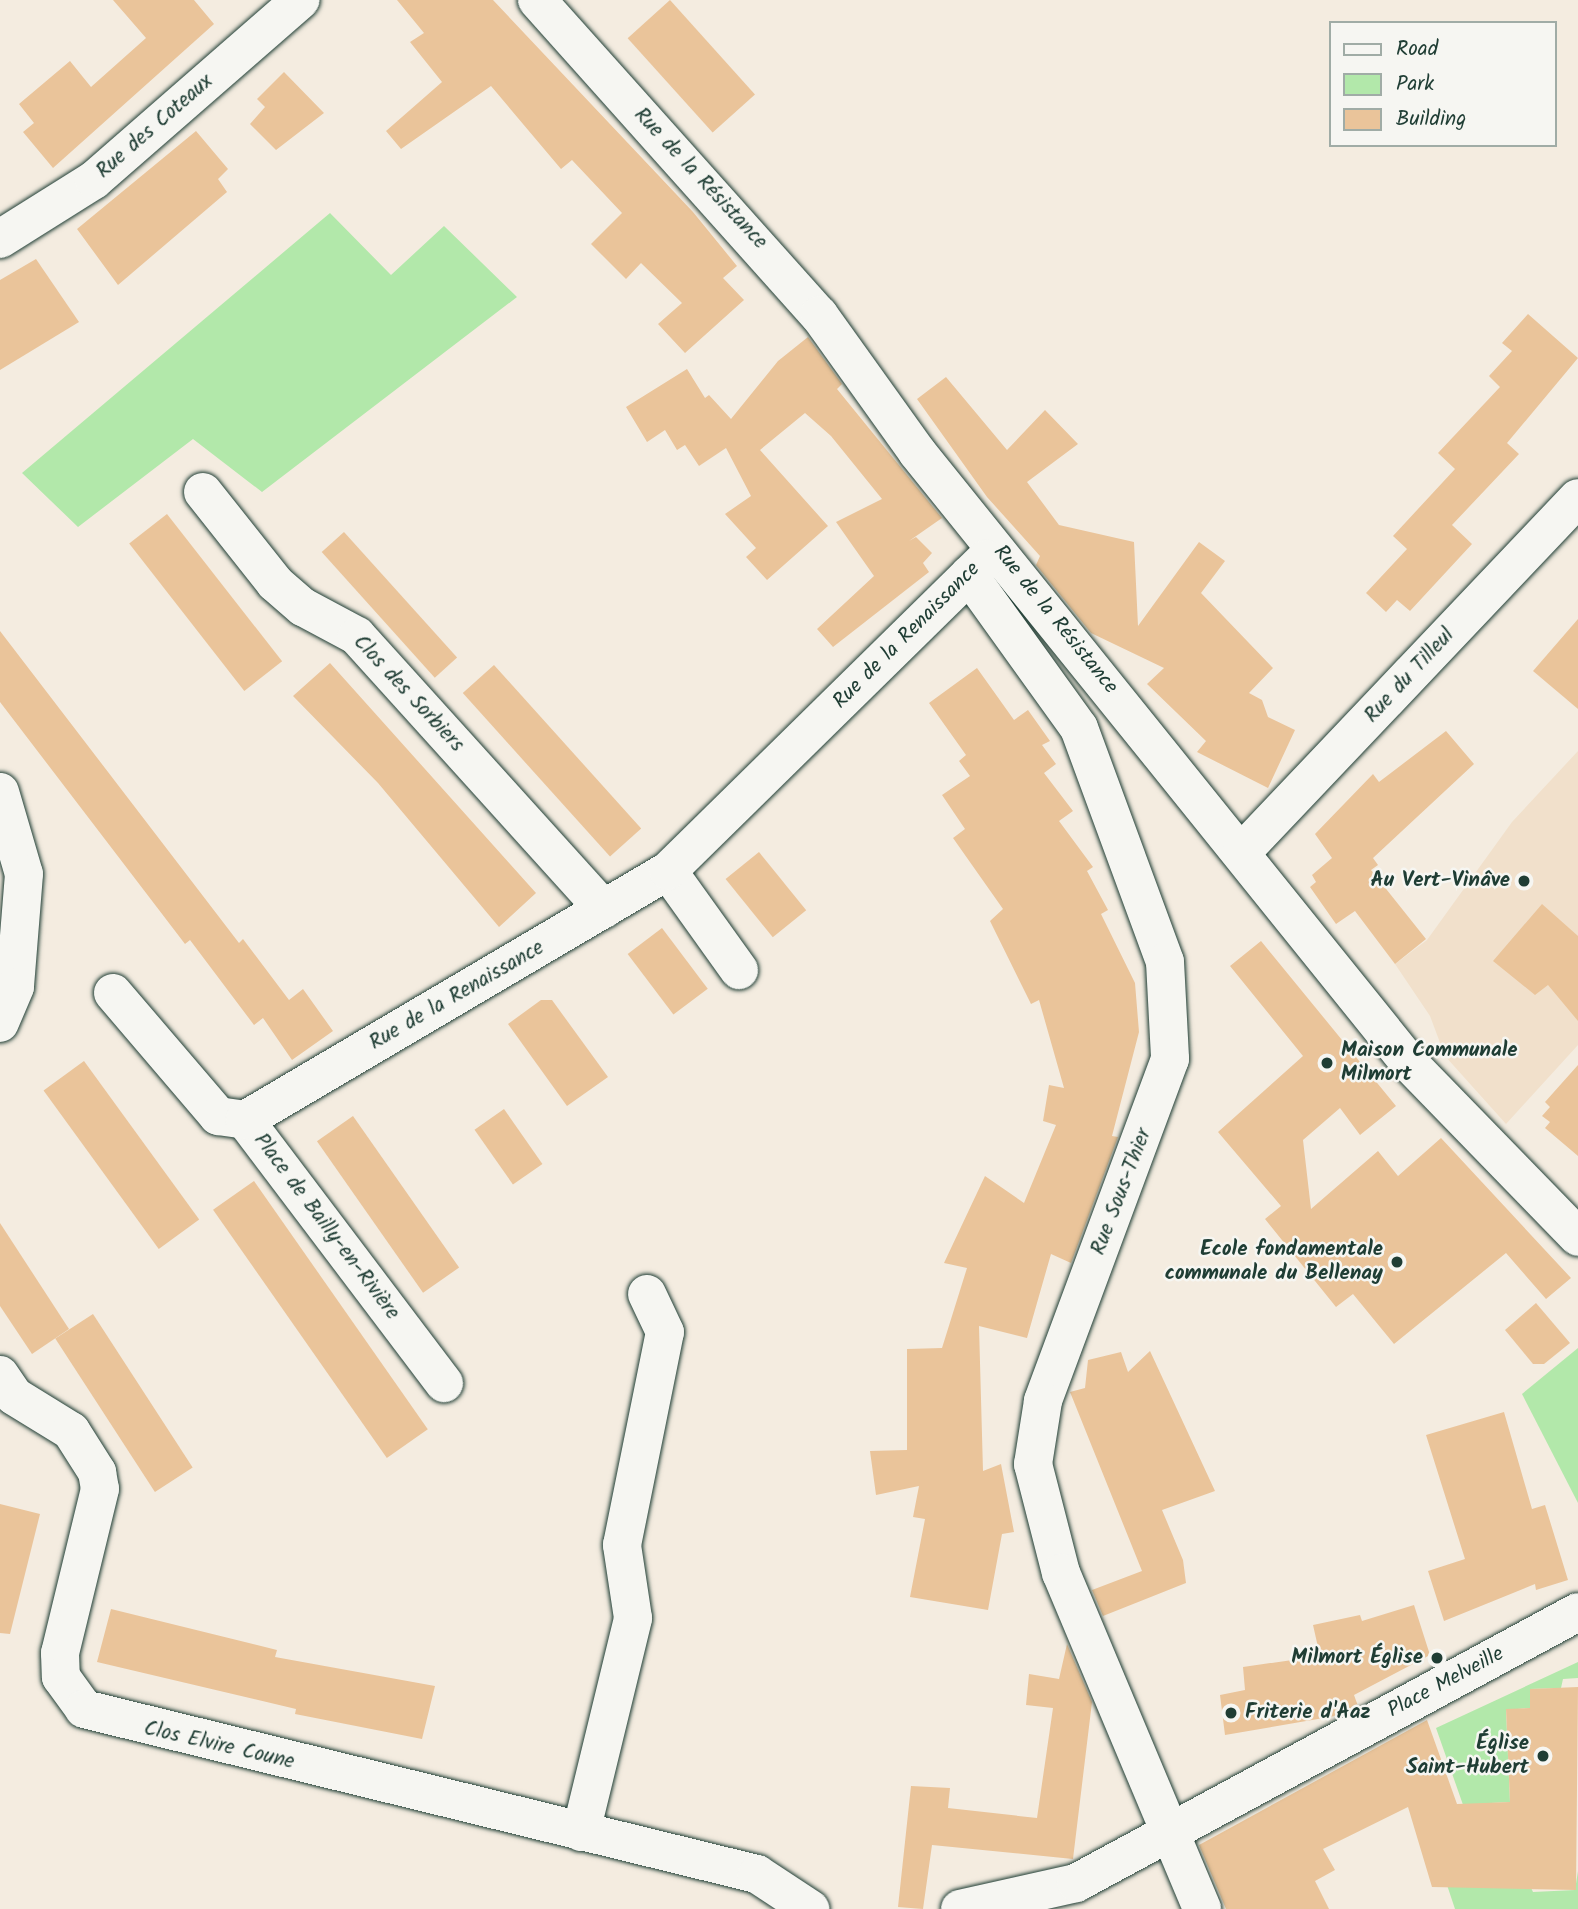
<!DOCTYPE html>
<html>
<head>
<meta charset="utf-8">
<style>
  body { margin:0 }
  #map { position:relative; width:1578px; height:1909px; overflow:hidden; background:#f4ece0; font-family:Kalam,sans-serif }
  div>[style] { position:absolute }
  .built>* { inset:0; background:#f1e0cb }
  .green>* { inset:0; background:#b2e8aa }
  .building>* { inset:0; background:#eac49a; transform-origin:0 0 }
  .roads { filter:drop-shadow(0 0 2px #1f3d34) drop-shadow(0 0 2px #1f3d34) }
  .minor>* { height:38px; margin:-19px; padding:0 19px; transform-origin:19px; border-radius:19px; background:#f6f6f2 }
  .tertiary>* { height:38px; margin:-19px; padding:0 19px; transform-origin:19px; border-radius:19px; background:#f6f6f2 }
  .dots>* { width:19px; height:19px; translate:-50% -50%; box-sizing:border-box; border:4px solid #f6f6f2; border-radius:50% }
  span { translate:-50% -50%; white-space:nowrap; text-align:center; line-height:1.15; -webkit-text-stroke:5px #f6f6f2; paint-order:stroke }
  .street-label { font-size:21px; color:#1f3d34 }
  .poi-label { font-size:21px; color:#1f3d34; font-weight:700 }
  .right { translate:-100% -50%; text-align:right }
  .left { translate:0 -50%; text-align:left }
  .legend { position:absolute; left:1329px; top:21px; width:228px; height:126px; box-sizing:border-box; background:#f6f6f2; border:2px solid #a0aca6; margin:0; padding:9px 12px; list-style:none; font-size:21px; color:#1f3d34 }
  .legend li { display:flex; align-items:center; gap:14px; height:35px }
  .legend b { width:35px; border:2px solid #a0aca6 }
</style>
</head>
<body>
<div id="map">
  <div class="built">
    <i style="clip-path:polygon(1578px 751px,1578px 1045px,1506px 1124px,1445px 1056px,1430px 1016px,1395px 964px,1427px 940px,1512px 822px)"></i>
  </div>
  <div class="green">
    <i style="clip-path:polygon(330px 213px,391px 275px,444px 226px,517px 297px,262px 492px,193px 439px,78px 527px,22px 473px)"></i>
    <i style="clip-path:polygon(1578px 1348px,1578px 1503px,1522px 1394px)"></i>
    <i style="clip-path:polygon(1578px 1662px,1578px 1678px,1563px 1679px,1561px 1688px,1530px 1689px,1530px 1708px,1506px 1710px,1510px 1802px,1491px 1803px,1533px 1892px,1575px 1890px,1578px 1871px,1578px 1909px,1455px 1909px,1447px 1885px,1468px 1819px,1436px 1728px)"></i>
  </div>
  <div class="building">
    <i style="clip-path:polygon(113px 0,194px 0,214px 24px,53px 168px,23px 132px,34px 123px,19px 104px,70px 61px,91px 87px,146px 38px)"></i>
    <i style="clip-path:polygon(397px 0,493px 0,693px 212px,737px 266px,723px 278px,744px 300px,685px 353px,658px 324px,682px 303px,641px 263px,626px 279px,591px 244px,622px 213px,572px 160px,561px 169px,491px 86px,401px 149px,386px 131px,442px 82px,410px 42px,424px 33px)"></i>
    <i style="left:670px;top:0;width:127px;height:57px;rotate:48deg"></i>
    <i style="clip-path:polygon(284px 72px,324px 113px,276px 150px,250px 124px,265px 107px,257px 99px)"></i>
    <i style="clip-path:polygon(196px 131px,228px 169px,218px 179px,227px 192px,118px 285px,77px 229px)"></i>
    <i style="clip-path:polygon(36px 259px,79px 322px,0 370px,0 280px)"></i>
    <i style="clip-path:polygon(1528px 314px,1578px 358px,1507px 443px,1519px 454px,1452px 525px,1472px 544px,1410px 611px,1397px 600px,1386px 612px,1366px 593px,1407px 549px,1393px 536px,1455px 469px,1438px 453px,1500px 387px,1489px 376px,1512px 351px,1502px 343px)"></i>
    <i style="clip-path:polygon(808px 337px,842px 384px,837px 389px,942px 518px,909px 541px,916px 537px,932px 553px,923px 563px,929px 572px,833px 647px,817px 629px,874px 576px,836px 522px,882px 499px,831px 436px,805px 413px,760px 450px,828px 526px,767px 580px,746px 557px,756px 548px,725px 514px,751px 496px,726px 448px,699px 466px,685px 445px,677px 450px,665px 430px,647px 442px,626px 407px,687px 369px,705px 398px,709px 395px,731px 419px,778px 361px)"></i>
    <i style="clip-path:polygon(946px 377px,1007px 450px,1045px 410px,1078px 444px,1027px 482px,1059px 525px,1134px 542px,1138px 626px,1199px 542px,1225px 561px,1201px 593px,1273px 668px,1249px 693px,1262px 700px,1268px 717px,1295px 730px,1268px 788px,1197px 752px,1206px 741px,1147px 684px,1164px 668px,1091px 633px,1036px 565px,1040px 556px,987px 497px,917px 399px)"></i>
    <i style="left:167px;top:514px;width:187px;height:48px;rotate:52deg"></i>
    <i style="left:344px;top:532px;width:169px;height:30px;rotate:48deg"></i>
    <i style="clip-path:polygon(1578px 619px,1578px 709px,1533px 671px)"></i>
    <i style="clip-path:polygon(0 631px,239px 943px,243px 939px,289px 1000px,303px 989px,333px 1031px,292px 1060px,263px 1018px,254px 1025px,190px 940px,185px 944px,0 702px)"></i>
    <i style="clip-path:polygon(330px 663px,536px 893px,499px 927px,378px 783px,293px 696px)"></i>
    <i style="left:494px;top:665px;width:220px;height:42px;rotate:48deg"></i>
    <i style="clip-path:polygon(977px 668px,1014px 720px,1028px 710px,1050px 741px,1042px 745px,1056px 764px,1044px 773px,1073px 811px,1059px 821px,1093px 867px,1087px 871px,1108px 910px,1101px 914px,1135px 983px,1139px 1032px,1112px 1136px,1118px 1137px,1071px 1263px,1051px 1254px,1027px 1338px,979px 1326px,983px 1471px,1001px 1464px,1014px 1532px,1002px 1534px,988px 1610px,910px 1597px,925px 1519px,913px 1517px,919px 1486px,876px 1495px,870px 1451px,907px 1450px,907px 1349px,942px 1348px,967px 1268px,944px 1263px,985px 1176px,1024px 1203px,1056px 1125px,1043px 1121px,1049px 1085px,1064px 1088px,1039px 1000px,1031px 1004px,990px 921px,1003px 909px,953px 838px,965px 829px,942px 795px,970px 776px,959px 761px,966px 755px,929px 703px)"></i>
    <i style="clip-path:polygon(1446px 731px,1474px 764px,1373px 858px,1378px 865px,1371px 870px,1426px 939px,1395px 964px,1355px 911px,1336px 924px,1310px 887px,1316px 882px,1312px 875px,1332px 858px,1315px 834px,1373px 774px,1379px 782px)"></i>
    <i style="left:759px;top:852px;width:75px;height:43px;rotate:51deg"></i>
    <i style="clip-path:polygon(1542px 904px,1578px 936px,1578px 1021px,1548px 985px,1535px 995px,1493px 961px)"></i>
    <i style="left:662px;top:928px;width:76px;height:43px;rotate:53deg"></i>
    <i style="clip-path:polygon(1261px 941px,1396px 1106px,1360px 1135px,1340px 1108px,1303px 1140px,1311px 1209px,1378px 1151px,1398px 1176px,1441px 1138px,1571px 1278px,1546px 1299px,1506px 1253px,1394px 1344px,1353px 1294px,1336px 1307px,1265px 1219px,1281px 1206px,1218px 1132px,1303px 1056px,1230px 966px)"></i>
    <i style="clip-path:polygon(541px 1000px,552px 1000px,608px 1077px,567px 1106px,508px 1024px)"></i>
    <i style="left:84px;top:1061px;width:196px;height:50px;rotate:54deg"></i>
    <i style="clip-path:polygon(1578px 1065px,1578px 1156px,1545px 1128px,1550px 1122px,1542px 1116px,1550px 1107px,1545px 1102px)"></i>
    <i style="left:504px;top:1109px;width:67px;height:36px;rotate:55deg"></i>
    <i style="left:353px;top:1116px;width:185px;height:44px;rotate:55deg"></i>
    <i style="left:254px;top:1181px;width:303px;height:50px;rotate:55deg"></i>
    <i style="clip-path:polygon(0 1223px,69px 1329px,32px 1354px,0 1306px)"></i>
    <i style="clip-path:polygon(1536px 1303px,1570px 1343px,1544px 1364px,1533px 1364px,1505px 1330px)"></i>
    <i style="left:93px;top:1314px;width:183px;height:45px;rotate:57deg"></i>
    <i style="clip-path:polygon(1150px 1351px,1215px 1491px,1162px 1510px,1183px 1560px,1186px 1583px,1103px 1616px,1092px 1590px,1142px 1571px,1070px 1392px,1085px 1388px,1088px 1360px,1121px 1352px,1128px 1372px)"></i>
    <i style="clip-path:polygon(1504px 1412px,1532px 1509px,1545px 1505px,1568px 1580px,1536px 1590px,1535px 1584px,1444px 1621px,1428px 1571px,1465px 1559px,1426px 1435px)"></i>
    <i style="clip-path:polygon(0 1504px,40px 1514px,10px 1634px,0 1633px)"></i>
    <i style="clip-path:polygon(1414px 1605px,1430px 1655px,1354px 1695px,1358px 1706px,1341px 1715px,1225px 1735px,1220px 1695px,1245px 1690px,1243px 1667px,1320px 1656px,1313px 1625px,1360px 1615px,1362px 1621px)"></i>
    <i style="clip-path:polygon(111px 1609px,277px 1650px,275px 1657px,435px 1686px,422px 1739px,295px 1714px,296px 1709px,97px 1662px)"></i>
    <i style="clip-path:polygon(1067px 1644px,1092px 1702px,1073px 1859px,932px 1845px,923px 1909px,898px 1907px,911px 1786px,950px 1788px,948px 1808px,1037px 1818px,1053px 1708px,1026px 1705px,1029px 1674px,1059px 1679px)"></i>
    <i style="clip-path:polygon(1578px 1687px,1576px 1890px,1432px 1887px,1408px 1807px,1323px 1849px,1335px 1870px,1315px 1881px,1329px 1909px,1226px 1909px,1199px 1845px,1427px 1720px,1457px 1804px,1510px 1802px,1506px 1709px,1530px 1708px,1530px 1689px)"></i>
  </div>
  <div class="roads">
    <div class="minor">
      <i style="left:537px;top:0;width:423px;rotate:48.2deg"></i>
      <i style="left:819px;top:315px;width:168px;rotate:54.4deg"></i>
      <i style="left:917px;top:452px;width:786px;rotate:51.15deg"></i>
      <i style="left:1410px;top:1064px;width:241px;rotate:45.8deg"></i>
      <i style="left:0;top:239px;width:111px;rotate:-32.1deg"></i>
      <i style="left:94px;top:180px;width:274px;rotate:-41.1deg"></i>
      <i style="left:203px;top:492px;width:116px;rotate:51.6deg"></i>
      <i style="left:275px;top:583px;width:37px;rotate:41deg"></i>
      <i style="left:303px;top:607px;width:61px;rotate:28.2deg"></i>
      <i style="left:357px;top:636px;width:368px;rotate:47.9deg"></i>
      <i style="left:969px;top:575px;width:188px;rotate:54.3deg"></i>
      <i style="left:1079px;top:728px;width:249px;rotate:69.8deg"></i>
      <i style="left:1165px;top:962px;width:97px;rotate:87deg"></i>
      <i style="left:1170px;top:1059px;width:365px;rotate:110.4deg"></i>
      <i style="left:1043px;top:1401px;width:64px;rotate:99deg"></i>
      <i style="left:1033px;top:1464px;width:113px;rotate:75.6deg"></i>
      <i style="left:1061px;top:1573px;width:364px;rotate:67.2deg"></i>
      <i style="left:0;top:792px;width:85px;rotate:73.7deg"></i>
      <i style="left:24px;top:874px;width:113px;rotate:94.6deg"></i>
      <i style="left:15px;top:987px;width:39px;rotate:113deg"></i>
      <i style="left:668px;top:871px;width:122px;rotate:54.4deg"></i>
      <i style="left:113px;top:993px;width:162px;rotate:49.5deg"></i>
      <i style="left:218px;top:1116px;width:27px;rotate:8deg"></i>
      <i style="left:245px;top:1120px;width:330px;rotate:52.9deg"></i>
      <i style="left:245px;top:1120px;width:491px;rotate:-30.5deg"></i>
      <i style="left:668px;top:871px;width:445px;rotate:-44.5deg"></i>
      <i style="left:0;top:1375px;width:25px;rotate:56deg"></i>
      <i style="left:14px;top:1396px;width:67px;rotate:31.6deg"></i>
      <i style="left:71px;top:1431px;width:49px;rotate:57.6deg"></i>
      <i style="left:97px;top:1472px;width:17px;rotate:80deg"></i>
      <i style="left:100px;top:1489px;width:169px;rotate:103.7deg"></i>
      <i style="left:60px;top:1653px;width:24px;rotate:88deg"></i>
      <i style="left:61px;top:1677px;width:39px;rotate:54deg"></i>
      <i style="left:84px;top:1709px;width:693px;rotate:13.78deg"></i>
      <i style="left:757px;top:1874px;width:64px;rotate:33.4deg"></i>
      <i style="left:581px;top:1832px;width:220px;rotate:-76.3deg"></i>
      <i style="left:633px;top:1618px;width:74px;rotate:-98.6deg"></i>
      <i style="left:622px;top:1545px;width:217px;rotate:-78.6deg"></i>
      <i style="left:665px;top:1332px;width:42px;rotate:-115.3deg"></i>
      <i style="left:960px;top:1909px;width:119px;rotate:-12.6deg"></i>
      <i style="left:1076px;top:1883px;width:570px;rotate:-28.36deg"></i>
    </div>
    <div class="tertiary">
      <i style="left:1241px;top:853px;width:489px;rotate:-46.5deg"></i>
    </div>
  </div>
  <div class="dots">
    <i style="left:1524px;top:881px;background:#1f3d34"></i>
    <i style="left:1327px;top:1063px;background:#1f3d34"></i>
    <i style="left:1397px;top:1262px;background:#1f3d34"></i>
    <i style="left:1437px;top:1658px;background:#1f3d34"></i>
    <i style="left:1231px;top:1713px;background:#1f3d34"></i>
    <i style="left:1543px;top:1756px;background:#1f3d34"></i>
  </div>
  <div class="street-label">
    <span style="left:155px;top:127px;rotate:-41deg">Rue des Coteaux</span>
    <span style="left:700px;top:179px;rotate:47deg">Rue de la Résistance</span>
    <span style="left:1055px;top:620px;rotate:51deg">Rue de la Résistance</span>
    <span style="left:907px;top:636px;rotate:-45deg">Rue de la Renaissance</span>
    <span style="left:1410px;top:676px;rotate:-47deg">Rue du Tilleul</span>
    <span style="left:408px;top:694px;rotate:47deg">Clos des Sorbiers</span>
    <span style="left:457px;top:996px;rotate:-30deg">Rue de la Renaissance</span>
    <span style="left:1122px;top:1192px;rotate:-69deg">Rue Sous-Thier</span>
    <span style="left:326px;top:1227px;rotate:53deg">Place de Bailly-en-Rivière</span>
    <span style="left:1446px;top:1683px;rotate:-28deg">Place Melveille</span>
    <span style="left:219px;top:1746px;rotate:13deg">Clos Elvire Coune</span>
  </div>
  <div class="poi-label">
    <span class="right" style="left:1510px;top:881px">Au Vert-Vinâve</span>
    <span class="left" style="left:1341px;top:1063px">Maison Communale<br>Milmort</span>
    <span class="right" style="left:1383px;top:1262px">Ecole fondamentale<br>communale du Bellenay</span>
    <span class="right" style="left:1423px;top:1658px">Milmort Église</span>
    <span class="left" style="left:1245px;top:1713px">Friterie d'Aaz</span>
    <span class="right" style="left:1529px;top:1756px">Église<br>Saint-Hubert</span>
  </div>
  <ul class="legend">
  <li><b style="height:9px;background:#f6f6f2"></b>Road</li>
  <li><b style="height:19px;background:#b2e8aa"></b>Park</li>
  <li><b style="height:19px;background:#eac49a"></b>Building</li>
  </ul>
</div>
</body>
</html>
